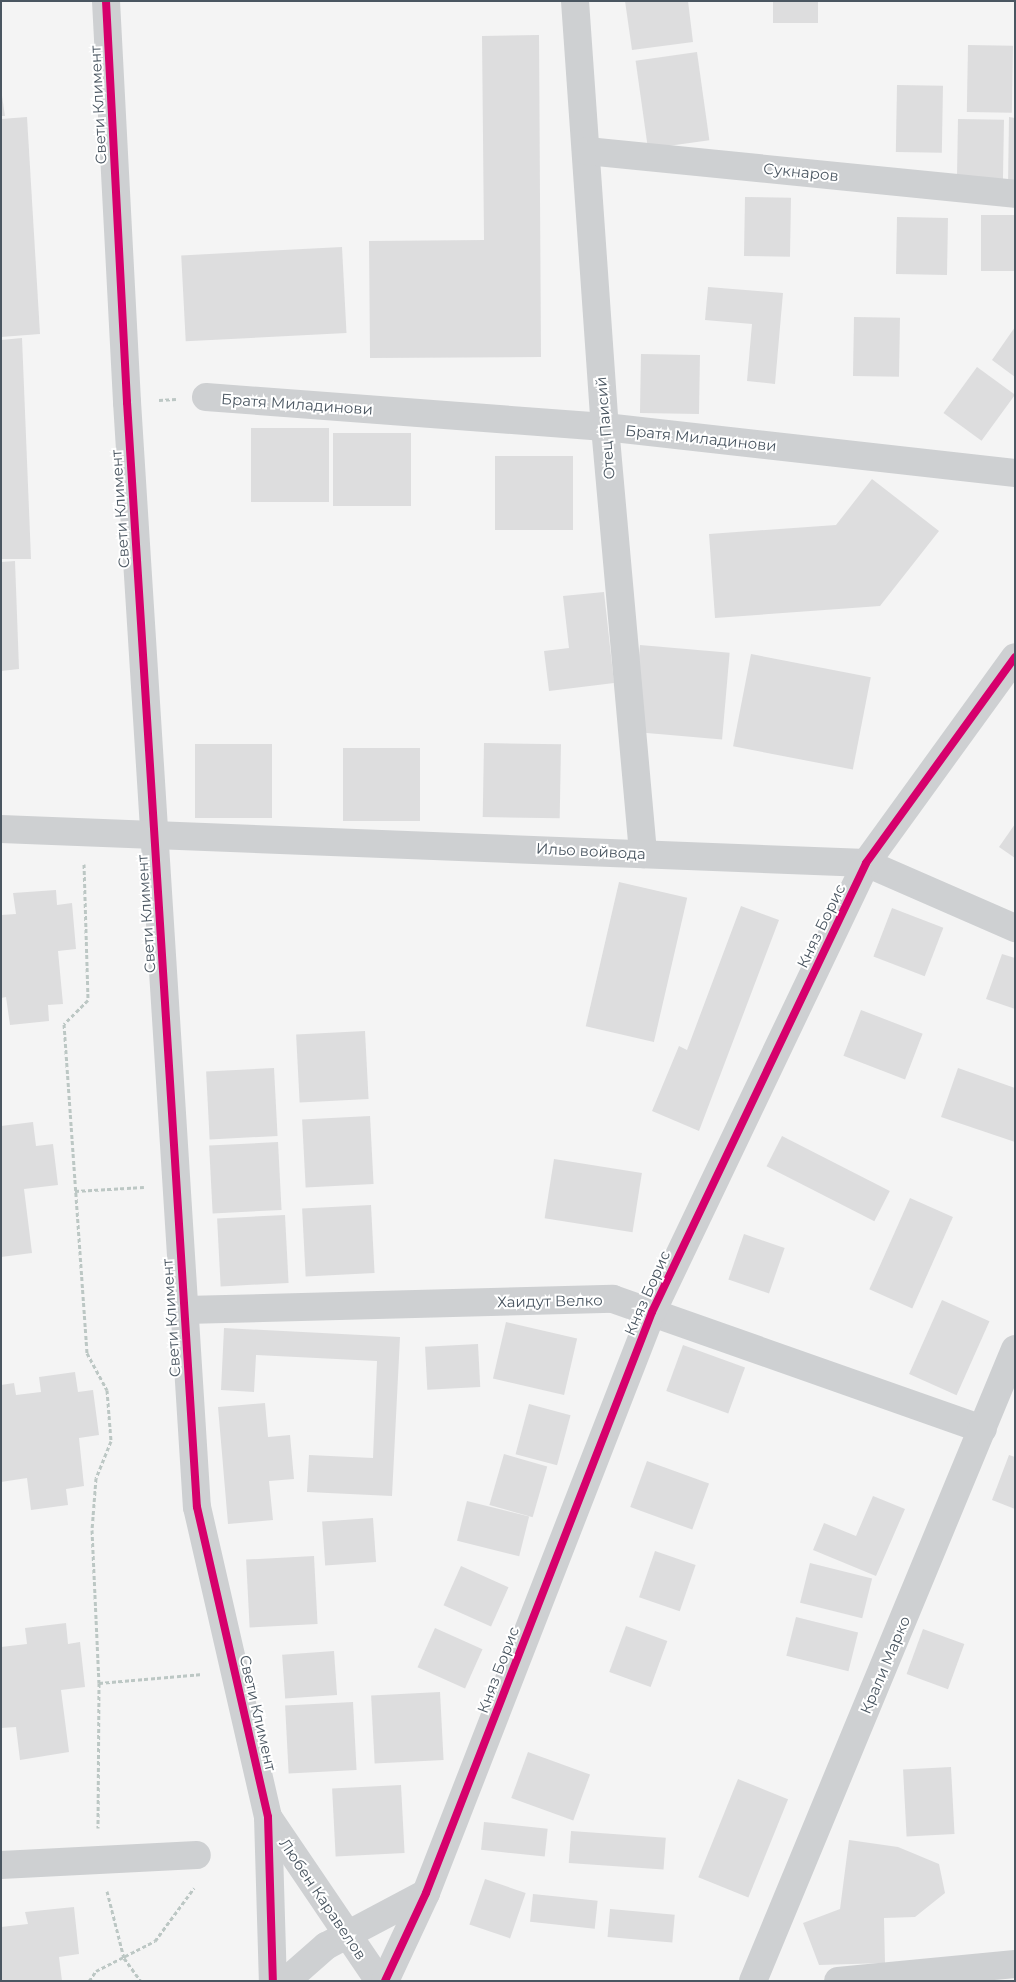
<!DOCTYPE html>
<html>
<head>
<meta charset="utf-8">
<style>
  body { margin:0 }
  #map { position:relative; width:1016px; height:1982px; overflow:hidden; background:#f4f4f4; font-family:Montserrat,sans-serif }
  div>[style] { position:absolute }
  .building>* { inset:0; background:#ddddde; transform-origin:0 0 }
  .path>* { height:3px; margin-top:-1.5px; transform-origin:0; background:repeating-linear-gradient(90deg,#bcc7c4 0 4px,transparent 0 6.5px) }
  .minor>* { height:28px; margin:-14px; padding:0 14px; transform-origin:14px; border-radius:14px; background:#ced0d2 }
  .cycleway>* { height:8px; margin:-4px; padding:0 4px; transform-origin:4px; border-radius:4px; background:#d6006c }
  span { translate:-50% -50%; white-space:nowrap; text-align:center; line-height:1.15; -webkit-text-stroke:4px #fff; paint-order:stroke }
  .street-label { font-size:15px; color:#4a5661 }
  .frame { position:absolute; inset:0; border:2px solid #4a5661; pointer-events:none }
</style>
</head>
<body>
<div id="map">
  <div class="building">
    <i style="clip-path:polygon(625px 1px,688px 1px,693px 42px,632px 50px)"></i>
    <i style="left:773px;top:1px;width:45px;height:22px"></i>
    <i style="clip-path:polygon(539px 35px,541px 357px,370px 358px,369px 241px,484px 240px,482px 36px)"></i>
    <i style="left:968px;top:45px;width:45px;height:67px;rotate:1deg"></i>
    <i style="left:697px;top:52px;width:89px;height:62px;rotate:82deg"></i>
    <i style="left:897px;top:85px;width:46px;height:67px;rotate:1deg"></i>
    <i style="clip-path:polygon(1px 89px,5px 116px,1px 116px)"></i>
    <i style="clip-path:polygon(27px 117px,40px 334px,1px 337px,1px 119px)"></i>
    <i style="clip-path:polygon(1009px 117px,1015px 118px,1015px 185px,1008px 185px)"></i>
    <i style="left:958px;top:119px;width:46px;height:60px;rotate:1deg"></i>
    <i style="left:745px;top:197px;width:46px;height:59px;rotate:1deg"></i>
    <i style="left:981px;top:215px;width:34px;height:56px"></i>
    <i style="left:897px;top:217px;width:51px;height:57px;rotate:1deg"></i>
    <i style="left:342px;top:247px;width:86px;height:161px;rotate:87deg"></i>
    <i style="clip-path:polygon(708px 287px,783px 293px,775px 384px,747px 381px,752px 324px,705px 320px)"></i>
    <i style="left:854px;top:317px;width:46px;height:59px;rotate:1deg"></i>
    <i style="clip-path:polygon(1015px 327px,1015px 377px,992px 360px)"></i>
    <i style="clip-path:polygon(22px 338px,31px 559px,1px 559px,1px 340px)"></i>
    <i style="left:641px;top:354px;width:59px;height:59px;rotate:1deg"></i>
    <i style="left:977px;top:367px;width:47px;height:57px;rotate:36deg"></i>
    <i style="left:251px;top:428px;width:78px;height:74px"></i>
    <i style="left:333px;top:433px;width:78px;height:73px"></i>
    <i style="left:495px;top:456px;width:78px;height:74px"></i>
    <i style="clip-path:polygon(872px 479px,939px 531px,880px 606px,715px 618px,709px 534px,836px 525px)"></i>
    <i style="clip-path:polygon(15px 561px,19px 669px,1px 671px,1px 562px)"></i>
    <i style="clip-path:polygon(604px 592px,614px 683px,549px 691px,544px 651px,569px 648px,563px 596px)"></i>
    <i style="left:640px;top:645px;width:90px;height:87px;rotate:5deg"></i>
    <i style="left:751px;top:654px;width:122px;height:94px;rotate:11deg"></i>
    <i style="left:484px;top:743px;width:77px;height:74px;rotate:1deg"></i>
    <i style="left:195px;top:744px;width:77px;height:74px"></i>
    <i style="left:343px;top:748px;width:77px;height:73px"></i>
    <i style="clip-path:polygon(1015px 824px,1015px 858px,999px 847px)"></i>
    <i style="left:619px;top:882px;width:70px;height:148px;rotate:13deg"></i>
    <i style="clip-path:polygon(56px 890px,57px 905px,72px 903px,76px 949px,58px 951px,63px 1004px,48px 1005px,49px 1021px,10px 1025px,6px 997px,1px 998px,1px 915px,16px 914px,13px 893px)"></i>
    <i style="clip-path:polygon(741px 906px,779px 920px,699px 1131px,652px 1111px,679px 1046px,687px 1050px)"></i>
    <i style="left:892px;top:908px;width:55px;height:52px;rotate:21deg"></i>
    <i style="clip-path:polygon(1002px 954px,1015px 958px,1015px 1009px,986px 999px)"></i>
    <i style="left:861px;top:1010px;width:66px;height:49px;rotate:21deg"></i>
    <i style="left:365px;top:1031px;width:68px;height:69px;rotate:87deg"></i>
    <i style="left:274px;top:1068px;width:68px;height:68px;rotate:87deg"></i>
    <i style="clip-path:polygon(958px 1068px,1015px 1088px,1015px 1142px,941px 1117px)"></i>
    <i style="left:370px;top:1116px;width:68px;height:68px;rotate:87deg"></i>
    <i style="clip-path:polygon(33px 1122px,36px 1146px,53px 1144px,58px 1185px,24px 1189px,32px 1253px,1px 1257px,1px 1126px)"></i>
    <i style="left:782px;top:1136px;width:121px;height:34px;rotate:27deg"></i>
    <i style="left:278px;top:1142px;width:68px;height:69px;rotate:87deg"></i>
    <i style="left:554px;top:1159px;width:89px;height:60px;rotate:9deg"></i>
    <i style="left:910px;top:1198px;width:47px;height:100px;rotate:24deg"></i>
    <i style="left:371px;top:1205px;width:68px;height:69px;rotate:87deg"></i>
    <i style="left:285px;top:1215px;width:68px;height:68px;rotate:87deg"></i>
    <i style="left:744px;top:1234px;width:43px;height:48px;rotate:19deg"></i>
    <i style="left:942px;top:1300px;width:52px;height:81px;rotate:24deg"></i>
    <i style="left:506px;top:1322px;width:73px;height:58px;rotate:13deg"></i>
    <i style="clip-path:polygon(224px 1328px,400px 1337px,392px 1496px,307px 1492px,309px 1455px,373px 1458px,377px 1361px,256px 1355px,254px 1392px,221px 1390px)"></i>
    <i style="left:478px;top:1344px;width:43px;height:53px;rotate:87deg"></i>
    <i style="left:683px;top:1345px;width:66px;height:49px;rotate:20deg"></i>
    <i style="clip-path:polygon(75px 1372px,78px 1392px,93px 1390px,99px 1435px,79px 1438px,84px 1486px,66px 1489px,68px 1505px,31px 1510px,27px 1478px,1px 1482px,1px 1385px,14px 1383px,16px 1395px,41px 1392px,39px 1377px)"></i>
    <i style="clip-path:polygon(265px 1403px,268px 1437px,290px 1435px,294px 1479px,269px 1481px,273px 1520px,228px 1524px,218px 1407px)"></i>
    <i style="left:529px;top:1404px;width:43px;height:52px;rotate:15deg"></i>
    <i style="left:504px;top:1454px;width:45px;height:53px;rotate:16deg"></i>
    <i style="clip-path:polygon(1009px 1455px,1015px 1457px,1015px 1509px,992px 1500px)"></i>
    <i style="left:647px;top:1461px;width:66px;height:49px;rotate:20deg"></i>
    <i style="clip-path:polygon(873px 1496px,905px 1509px,876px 1576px,813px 1550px,824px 1523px,856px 1536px)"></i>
    <i style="left:467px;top:1501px;width:64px;height:41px;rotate:14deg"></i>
    <i style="left:373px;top:1518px;width:44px;height:51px;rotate:86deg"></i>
    <i style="left:655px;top:1551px;width:43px;height:49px;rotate:19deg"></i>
    <i style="left:314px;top:1556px;width:68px;height:68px;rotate:87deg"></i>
    <i style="left:810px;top:1563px;width:64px;height:41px;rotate:14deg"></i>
    <i style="left:461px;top:1566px;width:52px;height:43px;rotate:24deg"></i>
    <i style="left:796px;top:1617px;width:64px;height:40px;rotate:14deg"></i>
    <i style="clip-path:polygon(66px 1623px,68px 1644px,80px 1642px,85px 1687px,61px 1690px,69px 1752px,20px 1760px,16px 1727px,1px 1728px,1px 1647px,27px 1644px,25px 1628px)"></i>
    <i style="left:626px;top:1626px;width:44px;height:49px;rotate:20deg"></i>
    <i style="left:435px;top:1628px;width:52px;height:43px;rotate:24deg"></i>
    <i style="left:923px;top:1629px;width:44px;height:48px;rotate:20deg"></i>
    <i style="left:334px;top:1651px;width:44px;height:52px;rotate:86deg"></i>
    <i style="left:440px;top:1692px;width:68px;height:69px;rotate:87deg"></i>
    <i style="left:353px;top:1702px;width:68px;height:68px;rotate:87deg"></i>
    <i style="left:528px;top:1752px;width:66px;height:49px;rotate:20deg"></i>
    <i style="left:951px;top:1767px;width:67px;height:48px;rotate:87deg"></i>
    <i style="left:738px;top:1779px;width:54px;height:106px;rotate:22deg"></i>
    <i style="left:401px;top:1785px;width:68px;height:69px;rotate:87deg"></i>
    <i style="left:484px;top:1822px;width:64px;height:28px;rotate:6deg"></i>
    <i style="left:571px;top:1831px;width:95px;height:32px;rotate:4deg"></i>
    <i style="clip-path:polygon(849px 1840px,898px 1847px,939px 1864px,945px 1893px,915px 1917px,884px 1918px,885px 1963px,819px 1965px,803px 1923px,840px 1909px)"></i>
    <i style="left:485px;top:1879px;width:43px;height:48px;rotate:19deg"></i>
    <i style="left:533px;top:1894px;width:65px;height:28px;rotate:6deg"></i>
    <i style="clip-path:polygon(74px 1907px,79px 1954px,59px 1957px,62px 1981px,1px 1981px,1px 1927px,28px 1924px,25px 1912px)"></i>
    <i style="left:610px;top:1909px;width:65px;height:28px;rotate:5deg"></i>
  </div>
  <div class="path">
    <i style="left:159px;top:400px;width:17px;rotate:-3deg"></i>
    <i style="left:84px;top:864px;width:136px;rotate:88.3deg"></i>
    <i style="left:88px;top:1000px;width:34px;rotate:135deg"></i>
    <i style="left:64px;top:1024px;width:330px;rotate:86deg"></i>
    <i style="left:87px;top:1353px;width:42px;rotate:61.6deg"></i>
    <i style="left:107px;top:1390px;width:51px;rotate:85.5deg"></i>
    <i style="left:111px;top:1441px;width:40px;rotate:112deg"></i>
    <i style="left:96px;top:1478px;width:52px;rotate:94.4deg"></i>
    <i style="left:92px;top:1530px;width:153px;rotate:87.4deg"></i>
    <i style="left:99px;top:1683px;width:145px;rotate:90.4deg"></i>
    <i style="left:75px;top:1191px;width:69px;rotate:-3.3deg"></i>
    <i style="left:99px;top:1683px;width:104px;rotate:-4.9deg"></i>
    <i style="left:107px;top:1891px;width:69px;rotate:75.8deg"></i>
    <i style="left:124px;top:1958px;width:29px;rotate:54deg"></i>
    <i style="left:89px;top:1981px;width:12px;rotate:-55deg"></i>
    <i style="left:96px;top:1971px;width:66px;rotate:-27deg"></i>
    <i style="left:155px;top:1941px;width:66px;rotate:-53.7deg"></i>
  </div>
  <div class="minor">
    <i style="left:106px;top:1px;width:402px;rotate:87deg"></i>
    <i style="left:127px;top:402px;width:1107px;rotate:86.38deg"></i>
    <i style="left:197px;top:1507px;width:318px;rotate:77.1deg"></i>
    <i style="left:268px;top:1817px;width:164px;rotate:88.3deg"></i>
    <i style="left:575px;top:1px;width:427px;rotate:86deg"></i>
    <i style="left:605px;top:427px;width:429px;rotate:84.9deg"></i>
    <i style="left:587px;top:151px;width:430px;rotate:5.7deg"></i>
    <i style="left:206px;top:397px;width:400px;rotate:4.3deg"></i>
    <i style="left:605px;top:427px;width:413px;rotate:6.4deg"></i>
    <i style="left:1px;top:829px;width:866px;rotate:2.25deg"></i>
    <i style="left:866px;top:863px;width:163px;rotate:23.6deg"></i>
    <i style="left:185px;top:1310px;width:428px;rotate:-1.5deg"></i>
    <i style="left:613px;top:1299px;width:392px;rotate:19.4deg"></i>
    <i style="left:268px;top:1817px;width:198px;rotate:55.9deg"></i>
    <i style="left:1px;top:1865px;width:196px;rotate:-2.9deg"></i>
    <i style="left:286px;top:1981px;width:53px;rotate:-41.2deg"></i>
    <i style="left:326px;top:1946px;width:113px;rotate:-27.9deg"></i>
    <i style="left:385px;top:1981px;width:97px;rotate:-65deg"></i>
    <i style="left:426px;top:1893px;width:623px;rotate:-68.74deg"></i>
    <i style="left:652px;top:1312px;width:497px;rotate:-64.5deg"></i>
    <i style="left:866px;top:863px;width:254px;rotate:-54.1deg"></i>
    <i style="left:753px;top:1981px;width:684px;rotate:-67.48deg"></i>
    <i style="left:838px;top:1981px;width:178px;rotate:-5.5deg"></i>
  </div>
  <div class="cycleway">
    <i style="left:106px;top:1px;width:402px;rotate:87deg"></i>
    <i style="left:127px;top:402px;width:1107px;rotate:86.38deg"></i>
    <i style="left:197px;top:1507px;width:318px;rotate:77.1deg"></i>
    <i style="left:268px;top:1817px;width:164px;rotate:88.3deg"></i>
    <i style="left:385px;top:1981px;width:97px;rotate:-65deg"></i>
    <i style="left:426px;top:1893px;width:623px;rotate:-68.74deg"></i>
    <i style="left:652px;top:1312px;width:497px;rotate:-64.5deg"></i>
    <i style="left:866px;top:863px;width:254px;rotate:-54.1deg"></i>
  </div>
  <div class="street-label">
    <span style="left:98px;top:105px;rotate:-93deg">Свети Климент</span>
    <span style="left:801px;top:172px;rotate:6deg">Сукнаров</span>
    <span style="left:297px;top:404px;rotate:4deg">Братя Миладинови</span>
    <span style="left:605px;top:428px;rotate:-95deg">Отец Паисий</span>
    <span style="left:701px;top:438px;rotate:6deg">Братя Миладинови</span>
    <span style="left:120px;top:509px;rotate:-94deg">Свети Климент</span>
    <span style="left:591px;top:851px;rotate:3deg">Ильо войвода</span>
    <span style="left:146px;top:914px;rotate:-94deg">Свети Климент</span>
    <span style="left:821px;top:926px;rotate:-64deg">Княз Борис</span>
    <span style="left:647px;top:1293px;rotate:-66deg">Княз Борис</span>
    <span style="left:550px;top:1301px;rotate:-1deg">Хаидут Велко</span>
    <span style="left:171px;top:1318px;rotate:-94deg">Свети Климент</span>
    <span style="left:885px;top:1665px;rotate:-67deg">Крали Марко</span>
    <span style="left:498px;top:1670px;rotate:-69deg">Княз Борис</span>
    <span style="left:258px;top:1713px;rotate:77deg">Свети Климент</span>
    <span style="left:323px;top:1899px;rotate:56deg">Любен Каравелов</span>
  </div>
  <div class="frame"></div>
</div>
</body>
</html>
